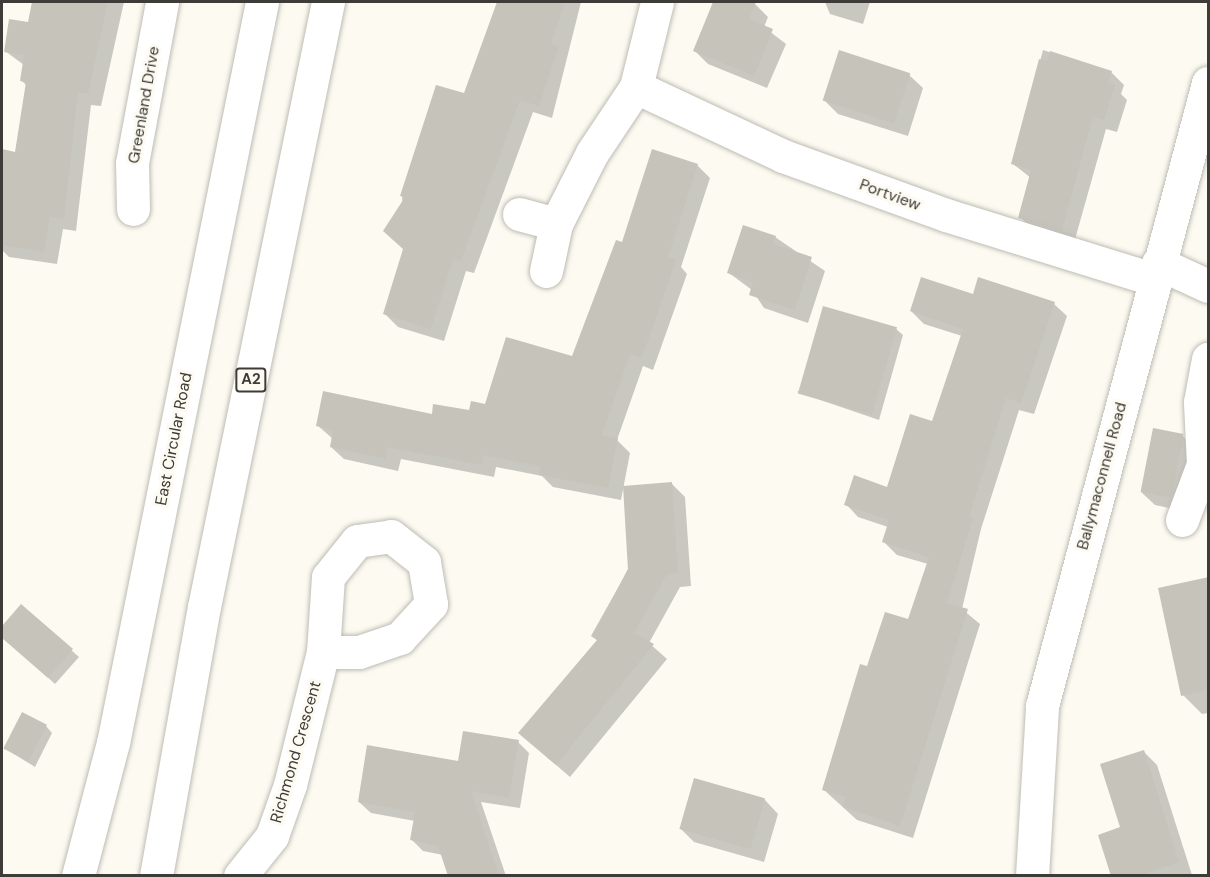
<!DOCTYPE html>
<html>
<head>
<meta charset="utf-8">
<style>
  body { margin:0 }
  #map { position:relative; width:1210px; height:877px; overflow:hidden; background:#fcfaf1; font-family:"DM Sans",sans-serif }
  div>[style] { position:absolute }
  .shadow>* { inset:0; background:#0003 }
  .building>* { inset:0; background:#c5c3ba; transform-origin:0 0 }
  .roads { filter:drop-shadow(0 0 2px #bebcb3) drop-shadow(0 0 2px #bebcb3) }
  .minor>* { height:33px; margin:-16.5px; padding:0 16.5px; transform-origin:16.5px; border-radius:16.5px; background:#fff }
  .highway>* { height:33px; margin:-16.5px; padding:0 16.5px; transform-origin:16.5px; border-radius:16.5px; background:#fff }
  span { translate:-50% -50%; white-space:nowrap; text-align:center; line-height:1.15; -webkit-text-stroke:6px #fcfaf1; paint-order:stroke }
  .shield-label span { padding:2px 4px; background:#fcfaf1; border:2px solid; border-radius:4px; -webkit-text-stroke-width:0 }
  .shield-label { font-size:15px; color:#3d3c38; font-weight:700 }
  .street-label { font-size:16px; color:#3d3c38 }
  .frame { position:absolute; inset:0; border:3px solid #3d3c38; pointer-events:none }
</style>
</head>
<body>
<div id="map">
  <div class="shadow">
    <i style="clip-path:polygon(33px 2px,124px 2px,101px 106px,91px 105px,76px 231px,63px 229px,57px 264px,9px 257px,2px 250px,2px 151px,17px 153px,27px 86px,21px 80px,24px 65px,5px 51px,29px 23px)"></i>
    <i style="clip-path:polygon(498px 2px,581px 2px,552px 118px,533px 112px,474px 273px,466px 271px,444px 341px,398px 327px,385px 314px,405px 250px,402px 196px,465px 95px)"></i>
    <i style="clip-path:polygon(715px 2px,755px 4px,768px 17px,764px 27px,786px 44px,767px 88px,708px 64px,695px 51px)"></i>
    <i style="clip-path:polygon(825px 2px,870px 2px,863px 24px,830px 14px)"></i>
    <i style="clip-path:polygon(1043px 50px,1111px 72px,1124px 85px,1121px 94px,1127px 100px,1117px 132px,1106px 129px,1074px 243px,1033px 230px,1020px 217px,1031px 178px,1013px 164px)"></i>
    <i style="clip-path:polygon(909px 75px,923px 88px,908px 136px,838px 114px,825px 101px)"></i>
    <i style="clip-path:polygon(697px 165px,710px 178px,681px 267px,687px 274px,653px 370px,643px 366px,617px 440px,630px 453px,621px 500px,553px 487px,542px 476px,496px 467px,494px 477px,401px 459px,398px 471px,344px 459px,331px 447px,333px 439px,317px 425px,470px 412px,573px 358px,623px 243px)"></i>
    <i style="clip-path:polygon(775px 237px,825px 271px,808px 323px,764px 308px,752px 290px,729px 273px)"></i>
    <i style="clip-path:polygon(974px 296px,1054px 304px,1067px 316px,1034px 414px,1019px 410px,981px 529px,962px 609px,980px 624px,913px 838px,857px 820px,824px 790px,868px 668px,909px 621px,928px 564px,897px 555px,884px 542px,888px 527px,858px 517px,846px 504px,888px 489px,933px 423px,962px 336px,924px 324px,911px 311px)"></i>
    <i style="clip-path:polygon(896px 329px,903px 335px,879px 420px,797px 392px)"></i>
    <i style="clip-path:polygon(1182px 435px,1195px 449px,1183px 511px,1155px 505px,1141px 492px)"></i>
    <i style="clip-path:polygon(672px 484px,685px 497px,691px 586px,680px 587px,649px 643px,667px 659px,570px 777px,534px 746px,598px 641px,593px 636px)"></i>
    <i style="clip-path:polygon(1208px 579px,1208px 713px,1202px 714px,1183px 695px)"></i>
    <i style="clip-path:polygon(21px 606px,79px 657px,55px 684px,2px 636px,2px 628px)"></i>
    <i style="clip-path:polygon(46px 726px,52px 733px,35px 767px,4px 748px)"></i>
    <i style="clip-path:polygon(518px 742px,529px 753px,520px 808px,481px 802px,506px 876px,450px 876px,443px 855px,423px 851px,412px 840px,415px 821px,371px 813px,359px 802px)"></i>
    <i style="clip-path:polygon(1144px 752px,1157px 765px,1192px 875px,1113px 876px)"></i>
    <i style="clip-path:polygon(765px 800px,778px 814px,764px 862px,694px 842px,680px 828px)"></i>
  </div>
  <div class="building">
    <i style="clip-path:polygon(32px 2px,108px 2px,88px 93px,78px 93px,64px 219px,50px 217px,44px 252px,2px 245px,2px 149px,15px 152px,26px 82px,20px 81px,24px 55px,4px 52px,9px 19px,28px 22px)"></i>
    <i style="clip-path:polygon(497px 2px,565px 2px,551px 44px,559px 46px,539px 106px,520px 100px,461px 261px,453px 259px,431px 329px,383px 314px,403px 249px,383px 231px,405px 197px,400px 196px,436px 85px,464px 93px)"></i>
    <i style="clip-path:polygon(713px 2px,756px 2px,749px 19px,773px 29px,754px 76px,693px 51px)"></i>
    <i style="left:839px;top:50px;width:75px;height:53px;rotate:18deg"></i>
    <i style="clip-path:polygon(1050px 51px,1112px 71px,1108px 83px,1115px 85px,1104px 120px,1093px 116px,1062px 231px,1018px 218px,1031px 170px,1011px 164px,1039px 59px,1047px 61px)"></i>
    <i style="clip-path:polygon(652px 149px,698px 164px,668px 257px,676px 260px,652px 330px,641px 358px,630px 354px,602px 435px,618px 438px,608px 488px,539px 475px,540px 466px,484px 455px,482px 465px,388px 447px,386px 459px,330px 447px,333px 430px,316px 426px,323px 391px,432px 414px,433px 404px,469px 410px,471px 401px,485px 404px,506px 337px,572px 356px,616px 240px,622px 242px)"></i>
    <i style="clip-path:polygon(743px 225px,776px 236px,773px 244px,812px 257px,795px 310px,749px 295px,753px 282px,727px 273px)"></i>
    <i style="clip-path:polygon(921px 277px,973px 294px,978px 277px,1055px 302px,1021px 403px,1006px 398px,969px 517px,973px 518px,947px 603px,968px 609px,900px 826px,843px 807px,846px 797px,822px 790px,860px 664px,867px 666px,885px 612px,908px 619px,929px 557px,882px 542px,889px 520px,844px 505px,854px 475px,887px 487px,910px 414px,932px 421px,963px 329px,910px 311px)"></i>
    <i style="left:823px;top:306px;width:77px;height:91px;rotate:16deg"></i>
    <i style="left:1153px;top:428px;width:31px;height:65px;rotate:11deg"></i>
    <i style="clip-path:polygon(672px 482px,678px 573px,667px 574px,634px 633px,654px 644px,556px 765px,518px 733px,597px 640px,591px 636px,628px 570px,623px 486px)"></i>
    <i style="clip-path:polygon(1209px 577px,1209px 690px,1181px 696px,1158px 588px)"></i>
    <i style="clip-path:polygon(21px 604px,73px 649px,48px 678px,2px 638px,2px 626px)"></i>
    <i style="left:22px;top:712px;width:28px;height:41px;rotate:27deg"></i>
    <i style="clip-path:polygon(463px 731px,519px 740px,509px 798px,471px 791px,499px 876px,448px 876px,438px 846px,410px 840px,415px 812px,358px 802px,367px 745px,458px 761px)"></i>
    <i style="clip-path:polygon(1144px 750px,1179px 862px,1139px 876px,1111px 876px,1098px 835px,1120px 827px,1100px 764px)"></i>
    <i style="left:694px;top:778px;width:74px;height:53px;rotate:16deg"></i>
  </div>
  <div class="roads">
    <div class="minor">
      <i style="left:636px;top:87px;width:162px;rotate:25.1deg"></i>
      <i style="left:783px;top:156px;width:173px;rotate:19.9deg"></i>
      <i style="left:946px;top:215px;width:217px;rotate:17.2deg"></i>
      <i style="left:133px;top:209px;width:46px;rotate:-91.2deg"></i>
      <i style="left:132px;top:163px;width:164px;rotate:-79.4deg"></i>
      <i style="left:519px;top:214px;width:38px;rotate:15deg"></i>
      <i style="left:1158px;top:263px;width:55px;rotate:24.7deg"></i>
      <i style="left:546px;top:271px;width:48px;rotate:-78deg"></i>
      <i style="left:556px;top:224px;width:80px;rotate:-63.1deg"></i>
      <i style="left:592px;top:153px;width:79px;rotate:-56.3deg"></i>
      <i style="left:636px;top:87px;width:88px;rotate:-76.1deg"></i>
      <i style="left:1182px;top:520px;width:60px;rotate:-69.4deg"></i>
      <i style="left:1203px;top:464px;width:62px;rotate:-92.8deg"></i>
      <i style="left:1200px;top:402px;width:44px;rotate:-79.5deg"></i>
      <i style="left:240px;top:876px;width:51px;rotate:-51.3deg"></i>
      <i style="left:272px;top:836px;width:54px;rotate:-70.6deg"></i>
      <i style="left:290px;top:785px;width:137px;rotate:-76.1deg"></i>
      <i style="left:323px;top:652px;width:75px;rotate:-86.2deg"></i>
      <i style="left:328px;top:577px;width:46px;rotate:-51.1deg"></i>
      <i style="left:357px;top:541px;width:34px;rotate:-8deg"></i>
      <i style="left:391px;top:536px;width:42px;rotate:38.2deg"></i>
      <i style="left:424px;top:562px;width:43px;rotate:80.5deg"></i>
      <i style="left:431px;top:604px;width:46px;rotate:132.4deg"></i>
      <i style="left:400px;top:638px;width:43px;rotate:161.1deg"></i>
      <i style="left:359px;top:652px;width:36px;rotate:180deg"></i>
      <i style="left:1032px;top:876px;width:170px;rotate:-86.6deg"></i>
      <i style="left:1042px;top:706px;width:645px;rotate:-75.08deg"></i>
    </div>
    <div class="highway">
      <i style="left:78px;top:876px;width:138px;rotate:-75.3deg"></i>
      <i style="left:113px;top:743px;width:756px;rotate:-78.63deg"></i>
      <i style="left:156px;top:876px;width:273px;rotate:-79.9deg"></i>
      <i style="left:204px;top:607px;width:618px;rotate:-78.42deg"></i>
    </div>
  </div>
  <div class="shield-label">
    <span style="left:251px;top:380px">A2</span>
  </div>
  <div class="street-label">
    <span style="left:144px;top:105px;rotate:-80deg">Greenland Drive</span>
    <span style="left:890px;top:195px;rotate:20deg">Portview</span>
    <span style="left:174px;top:439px;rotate:-79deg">East Circular Road</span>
    <span style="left:1102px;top:476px;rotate:-75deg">Ballymaconnell Road</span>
    <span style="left:296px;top:752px;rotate:-74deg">Richmond Crescent</span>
  </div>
  <div class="frame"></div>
</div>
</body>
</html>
